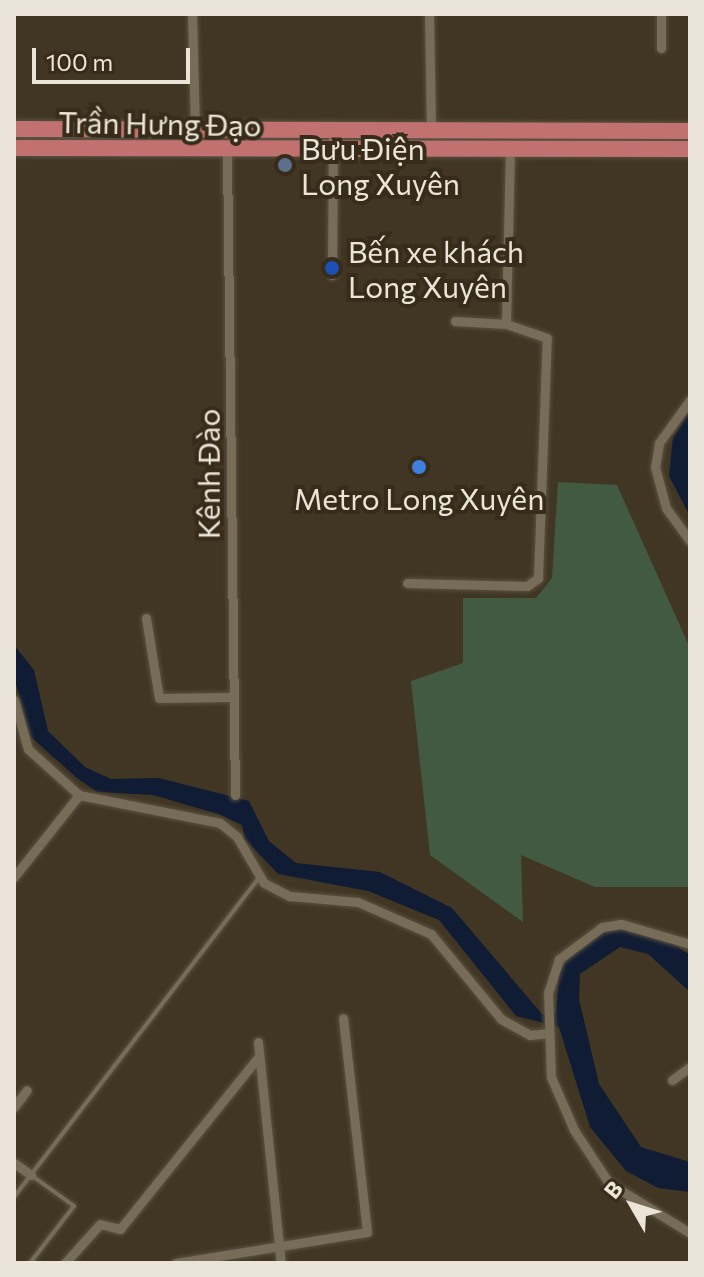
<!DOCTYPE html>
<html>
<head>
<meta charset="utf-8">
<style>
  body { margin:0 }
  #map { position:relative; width:704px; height:1277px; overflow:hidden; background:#403623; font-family:Commissioner,sans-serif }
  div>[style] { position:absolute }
  .green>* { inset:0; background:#435a42 }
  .water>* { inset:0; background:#101c34 }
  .roads { filter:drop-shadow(0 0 2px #595141) drop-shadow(0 0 2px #595141) }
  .lane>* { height:4px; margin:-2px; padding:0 2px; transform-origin:2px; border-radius:2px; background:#776c57 }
  .street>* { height:9px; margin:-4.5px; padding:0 4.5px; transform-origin:4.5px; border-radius:4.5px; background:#776c57 }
  .highway>* { height:16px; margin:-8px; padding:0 8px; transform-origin:8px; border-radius:8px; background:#c17270 }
  .dots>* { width:22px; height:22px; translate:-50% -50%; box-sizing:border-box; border:4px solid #362c19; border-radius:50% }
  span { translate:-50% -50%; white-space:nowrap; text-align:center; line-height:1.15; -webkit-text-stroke:8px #362c19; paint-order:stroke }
  .street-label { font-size:30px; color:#ebe5d9 }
  .poi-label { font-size:30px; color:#ebe5d9 }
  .left { translate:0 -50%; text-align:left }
  .frame { position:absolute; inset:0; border:16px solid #ebe5d9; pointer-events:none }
  .north { position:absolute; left:592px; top:1165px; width:80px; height:80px; -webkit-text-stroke:6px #362c19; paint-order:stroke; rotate:309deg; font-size:22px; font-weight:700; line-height:32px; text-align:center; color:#ebe5d9 }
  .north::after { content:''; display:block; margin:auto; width:28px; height:36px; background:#ebe5d9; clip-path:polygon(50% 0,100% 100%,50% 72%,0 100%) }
  .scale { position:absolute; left:32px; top:48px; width:158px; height:36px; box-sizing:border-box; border:4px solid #ebe5d9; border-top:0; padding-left:10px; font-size:24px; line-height:28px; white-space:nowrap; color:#ebe5d9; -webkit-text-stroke:6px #362c19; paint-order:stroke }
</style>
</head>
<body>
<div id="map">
  <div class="green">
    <i style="clip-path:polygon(558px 482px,617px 485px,690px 648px,690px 887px,595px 887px,521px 855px,523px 922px,430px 855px,411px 681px,463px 663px,463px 598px,536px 598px,552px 578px)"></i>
  </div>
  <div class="water">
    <i style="clip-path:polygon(690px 411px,690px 516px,669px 476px,673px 437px)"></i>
    <i style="clip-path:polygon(14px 645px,34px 670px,48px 731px,85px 767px,111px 779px,159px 778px,249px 801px,269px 841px,296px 863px,380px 872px,452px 908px,542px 1014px,556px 1012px,559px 974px,575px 947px,614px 928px,671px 942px,690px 955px,690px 992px,648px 954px,620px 947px,580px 974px,579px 999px,599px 1084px,641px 1147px,690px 1162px,690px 1192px,658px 1188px,626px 1171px,590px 1127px,559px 1027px,516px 1016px,439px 920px,368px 891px,278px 874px,245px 839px,242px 825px,218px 814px,153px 795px,97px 792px,77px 778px,31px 737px,14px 677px)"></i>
  </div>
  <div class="roads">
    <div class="lane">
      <i style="left:14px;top:1197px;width:401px;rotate:-52.5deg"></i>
      <i style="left:30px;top:1263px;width:72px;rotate:-52.3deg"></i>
      <i style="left:74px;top:1206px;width:53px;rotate:-144.2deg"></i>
    </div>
    <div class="street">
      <i style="left:192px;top:14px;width:114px;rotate:88.5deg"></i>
      <i style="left:429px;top:14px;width:116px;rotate:89deg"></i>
      <i style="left:661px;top:48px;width:34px;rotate:-90deg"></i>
      <i style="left:227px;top:153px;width:642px;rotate:89.29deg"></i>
      <i style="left:332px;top:275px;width:145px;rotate:-89.6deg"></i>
      <i style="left:455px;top:321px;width:51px;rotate:3.4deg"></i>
      <i style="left:690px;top:400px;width:53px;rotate:125.8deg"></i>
      <i style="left:659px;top:443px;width:24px;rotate:99deg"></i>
      <i style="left:655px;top:467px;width:42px;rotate:75deg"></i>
      <i style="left:666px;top:508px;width:41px;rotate:54deg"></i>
      <i style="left:407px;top:583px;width:120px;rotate:1.4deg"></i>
      <i style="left:527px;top:586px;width:14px;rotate:-36deg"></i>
      <i style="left:538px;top:578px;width:240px;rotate:-87.9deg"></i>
      <i style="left:547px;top:338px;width:43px;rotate:-161.1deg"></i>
      <i style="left:506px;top:324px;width:174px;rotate:-88.7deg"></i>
      <i style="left:146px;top:618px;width:81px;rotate:80.8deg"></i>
      <i style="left:159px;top:698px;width:72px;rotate:-0.8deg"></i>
      <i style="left:14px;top:700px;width:51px;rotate:74.1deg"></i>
      <i style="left:28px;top:749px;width:69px;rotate:42deg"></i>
      <i style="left:79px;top:795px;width:144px;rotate:11.2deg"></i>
      <i style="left:220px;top:823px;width:22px;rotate:39deg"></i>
      <i style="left:237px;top:837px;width:53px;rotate:59.6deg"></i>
      <i style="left:264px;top:883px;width:29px;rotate:27deg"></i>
      <i style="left:290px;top:896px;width:68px;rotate:5deg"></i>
      <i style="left:358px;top:902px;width:80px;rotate:23.7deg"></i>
      <i style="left:431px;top:934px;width:110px;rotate:50.5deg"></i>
      <i style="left:501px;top:1019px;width:33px;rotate:29deg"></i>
      <i style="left:530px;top:1035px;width:19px;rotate:-6deg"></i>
      <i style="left:14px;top:877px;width:105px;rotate:-51.6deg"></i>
      <i style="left:690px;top:944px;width:72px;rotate:-163.8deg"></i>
      <i style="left:621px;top:924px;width:19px;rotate:171deg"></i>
      <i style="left:602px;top:927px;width:54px;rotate:143.3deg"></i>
      <i style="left:559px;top:959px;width:35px;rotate:108deg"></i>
      <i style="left:548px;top:992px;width:85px;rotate:88deg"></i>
      <i style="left:551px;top:1077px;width:58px;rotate:66.5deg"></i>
      <i style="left:574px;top:1130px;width:64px;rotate:56.6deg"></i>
      <i style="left:609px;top:1183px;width:95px;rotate:31.7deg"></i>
      <i style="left:258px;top:1042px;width:222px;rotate:84.1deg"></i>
      <i style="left:672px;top:1080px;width:22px;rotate:-36deg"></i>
      <i style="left:14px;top:1107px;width:21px;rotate:-53deg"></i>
      <i style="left:14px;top:1163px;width:21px;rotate:35deg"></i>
      <i style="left:65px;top:1263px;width:52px;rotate:-48.1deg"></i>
      <i style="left:100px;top:1224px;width:21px;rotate:14deg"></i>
      <i style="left:120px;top:1229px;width:222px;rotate:-51.2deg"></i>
      <i style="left:176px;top:1263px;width:193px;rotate:-9.2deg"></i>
      <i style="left:367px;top:1232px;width:215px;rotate:-96.4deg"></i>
    </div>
    <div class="highway">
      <i style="left:14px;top:129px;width:676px;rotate:0.17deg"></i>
      <i style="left:14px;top:148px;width:676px;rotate:0.08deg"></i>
    </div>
  </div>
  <div class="dots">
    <i style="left:285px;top:165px;background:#5c6f8a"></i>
    <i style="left:332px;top:268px;background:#1a4fb4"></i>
    <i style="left:419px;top:467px;background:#3f7fe0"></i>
  </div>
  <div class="street-label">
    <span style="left:160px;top:123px;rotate:1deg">Trần Hưng Đạo</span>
    <span style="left:208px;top:474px;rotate:-90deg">Kênh Đào</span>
  </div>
  <div class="poi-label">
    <span class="left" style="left:301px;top:165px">Bưu Điện<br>Long Xuyên</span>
    <span class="left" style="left:348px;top:268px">Bến xe khách<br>Long Xuyên</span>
    <span style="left:419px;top:498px">Metro Long Xuyên</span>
  </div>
  <div class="frame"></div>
  <div class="north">B</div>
  <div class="scale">100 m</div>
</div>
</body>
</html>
